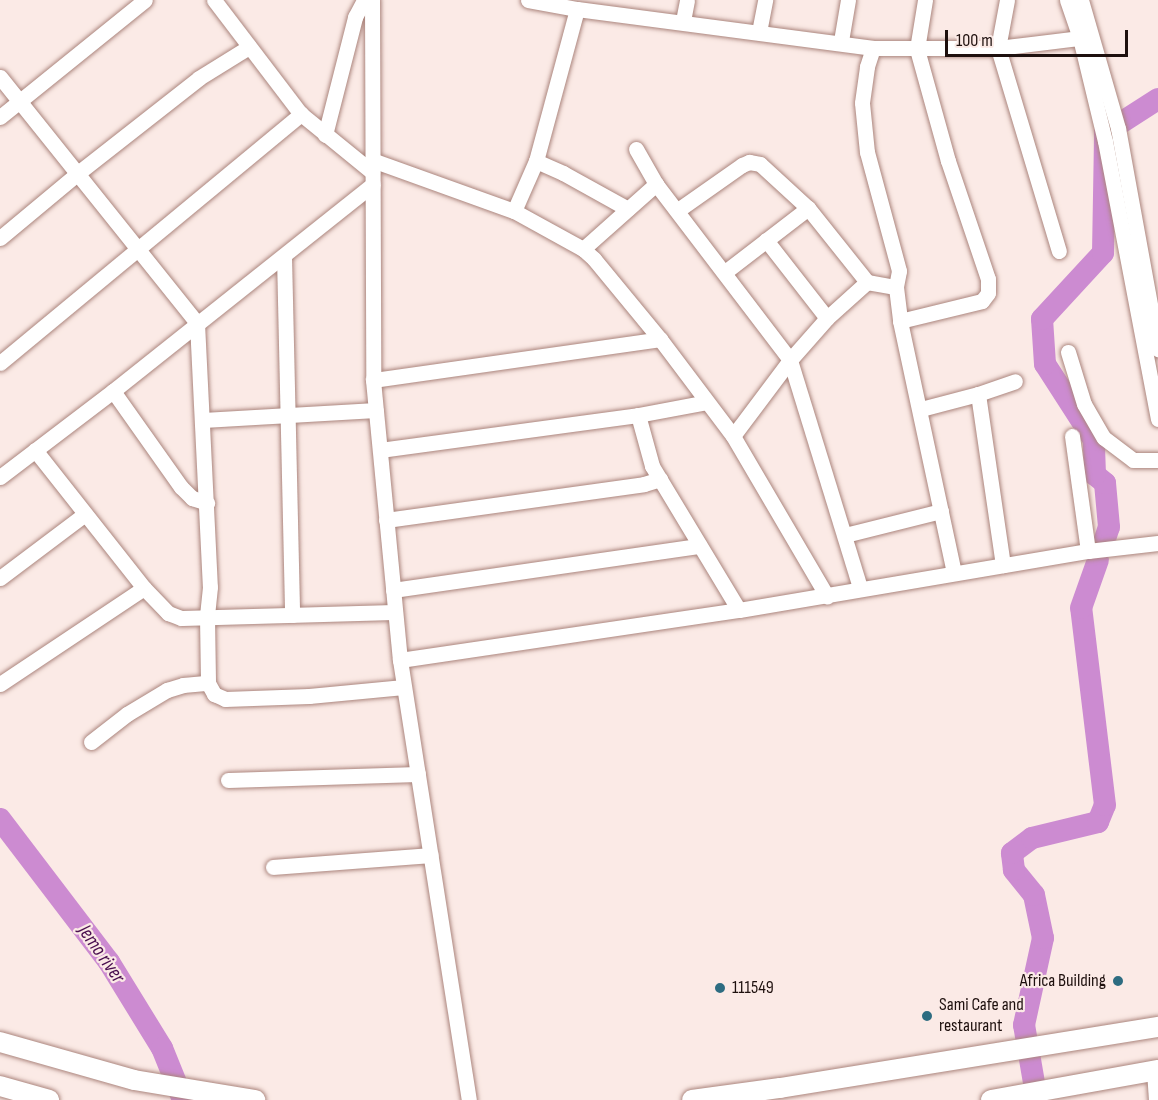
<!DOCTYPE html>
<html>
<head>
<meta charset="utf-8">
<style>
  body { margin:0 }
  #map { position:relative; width:1158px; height:1100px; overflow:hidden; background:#fbeae6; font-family:"Sofia Sans Condensed",sans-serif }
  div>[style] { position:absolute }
  .river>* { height:22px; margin:-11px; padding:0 11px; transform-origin:11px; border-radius:11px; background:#cc8bd1 }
  .roads { filter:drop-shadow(0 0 2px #ab857d) drop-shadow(0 0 2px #ab857d) }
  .minor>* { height:15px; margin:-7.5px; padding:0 7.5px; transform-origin:7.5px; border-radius:7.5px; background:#fff }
  .major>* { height:20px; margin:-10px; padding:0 10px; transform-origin:10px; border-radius:10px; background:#fff }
  .dots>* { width:16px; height:16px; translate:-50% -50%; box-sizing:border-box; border:3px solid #fbeae6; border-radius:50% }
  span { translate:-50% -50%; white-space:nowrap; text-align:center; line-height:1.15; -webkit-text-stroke:4.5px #fbeae6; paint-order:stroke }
  .poi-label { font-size:18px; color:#1e100e }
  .right { translate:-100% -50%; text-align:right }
  .left { translate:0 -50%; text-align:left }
  .water-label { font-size:20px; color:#490e4f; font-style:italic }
  .scale { position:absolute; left:945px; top:30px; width:183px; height:27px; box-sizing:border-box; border:3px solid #1e100e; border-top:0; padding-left:8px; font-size:18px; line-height:21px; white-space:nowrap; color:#1e100e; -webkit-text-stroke:4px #fbeae6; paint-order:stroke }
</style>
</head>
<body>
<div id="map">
  <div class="river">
    <i style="left:1104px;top:542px;width:16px;rotate:-72deg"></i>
    <i style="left:1109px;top:527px;width:44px;rotate:-95.2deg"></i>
    <i style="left:1105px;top:483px;width:13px;rotate:-141deg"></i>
    <i style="left:1095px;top:475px;width:35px;rotate:-92deg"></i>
    <i style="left:1094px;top:440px;width:90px;rotate:-122.8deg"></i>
    <i style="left:1045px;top:364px;width:45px;rotate:-93.8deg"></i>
    <i style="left:1042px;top:319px;width:90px;rotate:-47.3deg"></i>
    <i style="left:1103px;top:253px;width:120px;rotate:-89deg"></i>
    <i style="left:1105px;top:133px;width:63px;rotate:-32.7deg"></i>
    <i style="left:0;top:819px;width:180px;rotate:52.7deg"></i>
    <i style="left:109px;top:962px;width:101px;rotate:58.4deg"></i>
    <i style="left:162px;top:1048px;width:56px;rotate:68deg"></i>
    <i style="left:1037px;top:1100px;width:76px;rotate:-99.8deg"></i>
    <i style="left:1024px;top:1025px;width:89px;rotate:-77.7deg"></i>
    <i style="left:1043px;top:938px;width:44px;rotate:-101.8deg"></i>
    <i style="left:1034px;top:895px;width:32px;rotate:-129deg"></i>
    <i style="left:1014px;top:870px;width:17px;rotate:-97deg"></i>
    <i style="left:1012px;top:853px;width:25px;rotate:-37deg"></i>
    <i style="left:1032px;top:838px;width:68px;rotate:-13.6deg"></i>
    <i style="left:1098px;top:822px;width:18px;rotate:-68deg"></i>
    <i style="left:1105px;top:805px;width:198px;rotate:-96.9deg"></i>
    <i style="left:1081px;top:608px;width:51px;rotate:-70.5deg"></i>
  </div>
  <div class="roads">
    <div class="minor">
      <i style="left:214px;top:0;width:143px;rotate:52.7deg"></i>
      <i style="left:301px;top:114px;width:92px;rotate:39.2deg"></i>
      <i style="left:372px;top:0;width:380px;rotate:89.8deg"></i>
      <i style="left:373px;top:380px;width:281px;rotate:84.5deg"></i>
      <i style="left:400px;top:660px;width:445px;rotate:81.1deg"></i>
      <i style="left:528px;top:0;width:50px;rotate:10.4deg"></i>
      <i style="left:577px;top:9px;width:299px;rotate:7.5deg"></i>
      <i style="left:873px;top:48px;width:125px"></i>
      <i style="left:998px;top:48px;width:83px;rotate:-7deg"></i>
      <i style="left:1007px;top:0;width:49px;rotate:100.6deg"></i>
      <i style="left:998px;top:48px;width:212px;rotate:73.3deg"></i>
      <i style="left:1067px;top:0;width:40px;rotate:71.1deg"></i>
      <i style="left:1080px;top:38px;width:106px;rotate:76.4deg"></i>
      <i style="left:1105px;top:141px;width:283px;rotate:79.2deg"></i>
      <i style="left:1081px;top:0;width:133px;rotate:73.9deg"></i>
      <i style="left:1118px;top:128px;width:225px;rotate:79.7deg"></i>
      <i style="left:683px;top:21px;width:21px;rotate:-79deg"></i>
      <i style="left:759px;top:32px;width:33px;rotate:-79deg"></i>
      <i style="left:841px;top:41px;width:42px;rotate:-80.3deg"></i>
      <i style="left:873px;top:48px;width:20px;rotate:108deg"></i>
      <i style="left:867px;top:67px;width:36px;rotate:98deg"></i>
      <i style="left:862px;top:103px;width:49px;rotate:84.2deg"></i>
      <i style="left:867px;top:152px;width:123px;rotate:74.9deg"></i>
      <i style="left:899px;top:271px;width:16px;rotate:101deg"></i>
      <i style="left:896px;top:287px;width:34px;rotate:83deg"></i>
      <i style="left:900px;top:321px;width:257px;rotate:77.9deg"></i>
      <i style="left:0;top:77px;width:315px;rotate:51.3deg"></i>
      <i style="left:197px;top:323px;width:264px;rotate:87.2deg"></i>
      <i style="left:210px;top:587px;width:30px;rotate:96deg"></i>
      <i style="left:207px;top:617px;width:66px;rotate:89.1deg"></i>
      <i style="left:208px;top:683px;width:13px;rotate:61deg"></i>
      <i style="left:214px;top:694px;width:12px;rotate:24deg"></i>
      <i style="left:225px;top:699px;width:84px;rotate:-2deg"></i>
      <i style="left:309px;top:696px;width:95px;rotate:-5.4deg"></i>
      <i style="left:0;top:117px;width:186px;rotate:-38.9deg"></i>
      <i style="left:325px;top:135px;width:122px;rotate:-75.7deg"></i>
      <i style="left:355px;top:17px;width:19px;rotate:-62deg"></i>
      <i style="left:636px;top:149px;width:40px;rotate:60.3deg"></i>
      <i style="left:656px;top:184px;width:221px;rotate:52.7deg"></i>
      <i style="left:790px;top:360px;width:239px;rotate:72.9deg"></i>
      <i style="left:372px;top:160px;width:151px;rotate:19.8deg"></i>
      <i style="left:514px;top:211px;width:79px;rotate:28.8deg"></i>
      <i style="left:583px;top:249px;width:15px;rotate:42deg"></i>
      <i style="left:594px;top:259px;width:104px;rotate:50.5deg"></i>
      <i style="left:660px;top:339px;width:121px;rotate:53deg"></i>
      <i style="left:733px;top:436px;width:186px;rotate:59.6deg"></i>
      <i style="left:536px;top:161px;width:30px;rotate:24deg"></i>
      <i style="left:563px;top:173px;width:74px;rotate:29deg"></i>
      <i style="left:678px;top:210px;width:78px;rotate:-35.1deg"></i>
      <i style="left:742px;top:165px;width:8px;rotate:-23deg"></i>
      <i style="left:749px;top:162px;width:11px;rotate:10deg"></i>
      <i style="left:760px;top:164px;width:65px;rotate:42.5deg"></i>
      <i style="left:808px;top:208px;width:95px;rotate:51.4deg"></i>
      <i style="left:514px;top:211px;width:55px;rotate:-66.3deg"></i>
      <i style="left:536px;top:161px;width:157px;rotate:-74.9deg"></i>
      <i style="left:0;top:238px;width:102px;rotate:-39.8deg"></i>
      <i style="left:78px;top:173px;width:154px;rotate:-38.1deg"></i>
      <i style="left:199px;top:78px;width:59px;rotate:-31.8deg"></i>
      <i style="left:766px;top:240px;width:99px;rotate:52deg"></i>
      <i style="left:583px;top:249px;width:98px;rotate:-41.7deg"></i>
      <i style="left:284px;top:256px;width:359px;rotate:88.7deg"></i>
      <i style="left:725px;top:272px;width:105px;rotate:-37.6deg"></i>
      <i style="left:900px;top:321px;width:84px;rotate:-13.7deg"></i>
      <i style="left:982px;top:301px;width:10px;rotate:-53deg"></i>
      <i style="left:988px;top:293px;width:14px;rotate:-90deg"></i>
      <i style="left:988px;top:279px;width:125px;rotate:-108.7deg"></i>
      <i style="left:948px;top:161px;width:116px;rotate:-105.5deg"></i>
      <i style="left:917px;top:49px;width:50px;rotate:-80.7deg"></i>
      <i style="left:1068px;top:352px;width:54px;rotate:72.9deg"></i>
      <i style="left:1084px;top:404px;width:39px;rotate:60deg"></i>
      <i style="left:1104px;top:438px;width:36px;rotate:37deg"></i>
      <i style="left:1133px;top:460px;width:25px"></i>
      <i style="left:0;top:363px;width:391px;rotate:-39.6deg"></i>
      <i style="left:373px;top:380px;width:290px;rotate:-8.1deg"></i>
      <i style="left:113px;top:391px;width:118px;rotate:54.7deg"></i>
      <i style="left:181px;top:487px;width:16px;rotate:45deg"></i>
      <i style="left:192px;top:498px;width:16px;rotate:18deg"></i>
      <i style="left:978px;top:394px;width:173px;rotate:81.7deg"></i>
      <i style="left:921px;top:409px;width:59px;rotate:-14.7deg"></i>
      <i style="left:978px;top:394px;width:39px;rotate:-19deg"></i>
      <i style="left:638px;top:415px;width:53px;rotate:74.6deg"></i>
      <i style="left:652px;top:466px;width:168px;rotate:58.9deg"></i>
      <i style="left:203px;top:420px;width:173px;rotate:-3.3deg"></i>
      <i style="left:733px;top:436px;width:95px;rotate:-53.1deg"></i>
      <i style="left:790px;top:360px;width:56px;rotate:-48.6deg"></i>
      <i style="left:827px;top:318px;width:54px;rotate:-42deg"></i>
      <i style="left:867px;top:282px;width:29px;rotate:10deg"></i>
      <i style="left:1072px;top:436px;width:116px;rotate:82.1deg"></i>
      <i style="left:35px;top:450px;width:176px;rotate:51.7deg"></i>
      <i style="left:144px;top:588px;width:35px;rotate:46deg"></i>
      <i style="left:168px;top:613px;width:14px;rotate:21deg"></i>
      <i style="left:181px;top:618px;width:214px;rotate:-1.6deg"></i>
      <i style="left:380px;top:450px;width:260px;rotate:-7.7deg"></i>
      <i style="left:638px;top:415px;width:70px;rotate:-10.7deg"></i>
      <i style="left:0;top:477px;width:142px;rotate:-37.3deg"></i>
      <i style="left:113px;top:391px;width:332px;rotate:-38.5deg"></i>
      <i style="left:386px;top:520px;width:260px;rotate:-7.9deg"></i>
      <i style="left:644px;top:484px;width:17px;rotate:-17deg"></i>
      <i style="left:845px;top:535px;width:99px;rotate:-14deg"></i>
      <i style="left:0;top:578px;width:106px;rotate:-37deg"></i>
      <i style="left:393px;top:590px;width:310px;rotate:-8.2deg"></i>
      <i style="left:400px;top:660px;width:343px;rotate:-8.4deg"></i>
      <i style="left:739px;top:610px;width:354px;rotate:-9.6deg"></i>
      <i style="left:1088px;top:551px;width:70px;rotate:-6.5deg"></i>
      <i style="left:0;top:684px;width:173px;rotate:-33.7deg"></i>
      <i style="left:91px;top:742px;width:46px;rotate:-37.9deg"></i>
      <i style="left:127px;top:714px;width:47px;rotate:-31deg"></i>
      <i style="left:167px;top:690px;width:17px;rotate:-17deg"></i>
      <i style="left:183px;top:685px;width:25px;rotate:-5deg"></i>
      <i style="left:228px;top:780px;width:190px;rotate:-1.8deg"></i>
      <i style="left:273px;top:867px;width:158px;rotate:-4.3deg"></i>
      <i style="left:1154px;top:1071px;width:29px;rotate:86deg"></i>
    </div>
    <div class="major">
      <i style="left:0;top:1042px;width:139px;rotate:15.8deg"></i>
      <i style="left:134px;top:1080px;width:123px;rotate:9.4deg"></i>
      <i style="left:0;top:1086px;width:51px;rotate:15.9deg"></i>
      <i style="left:692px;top:1100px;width:89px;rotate:-7.8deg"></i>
      <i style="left:780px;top:1088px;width:383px;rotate:-9.2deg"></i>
      <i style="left:991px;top:1100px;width:170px;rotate:-10.2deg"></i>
    </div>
  </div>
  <div class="dots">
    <i style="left:1118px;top:981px;background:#2d6c81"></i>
    <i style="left:720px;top:988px;background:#2d6c81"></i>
    <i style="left:927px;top:1016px;background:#2d6c81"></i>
  </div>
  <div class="poi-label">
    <span class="right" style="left:1106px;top:981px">Africa Building</span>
    <span class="left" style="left:732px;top:988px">111549</span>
    <span class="left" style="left:939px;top:1016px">Sami Cafe and<br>restaurant</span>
  </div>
  <div class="water-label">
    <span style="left:101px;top:954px;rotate:55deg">Jemo river</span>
  </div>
  <div class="scale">100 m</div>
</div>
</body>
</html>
